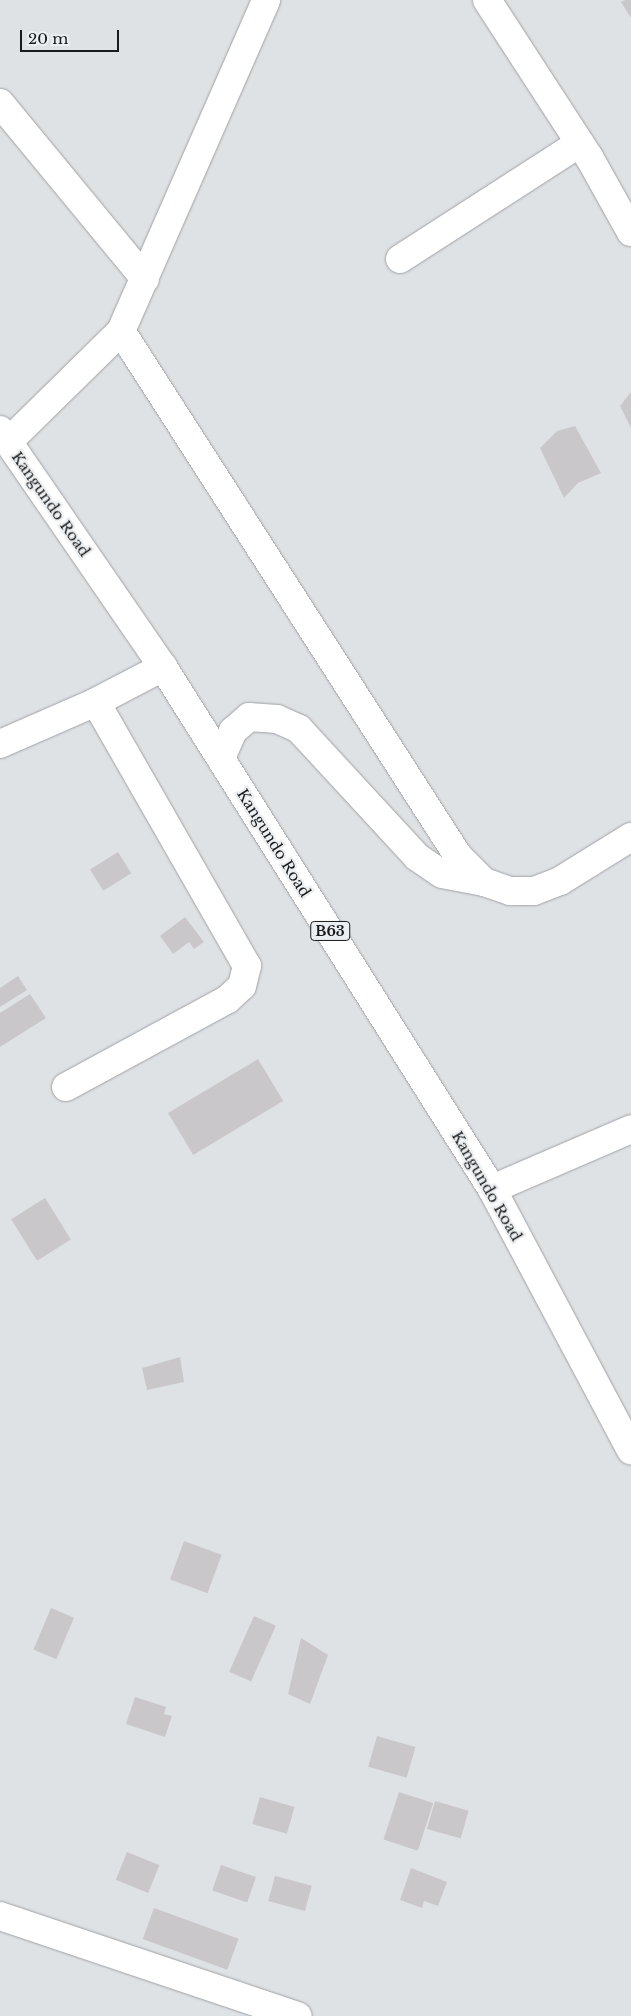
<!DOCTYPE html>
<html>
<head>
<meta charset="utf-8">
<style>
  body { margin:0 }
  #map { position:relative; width:631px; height:2016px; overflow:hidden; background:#dfe2e5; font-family:"Libre Baskerville",serif }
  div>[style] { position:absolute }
  .building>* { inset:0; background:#cac7cb; transform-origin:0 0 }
  .roads { filter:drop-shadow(0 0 1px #9fa2a5) drop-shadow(0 0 1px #9fa2a5) }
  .minor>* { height:28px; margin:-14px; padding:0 14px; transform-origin:14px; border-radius:14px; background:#fff }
  .highway>* { height:28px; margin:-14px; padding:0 14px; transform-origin:14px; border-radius:14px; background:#fff }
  span { translate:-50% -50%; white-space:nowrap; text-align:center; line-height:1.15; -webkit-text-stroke:4.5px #eceff2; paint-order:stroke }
  .shield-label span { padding:1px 4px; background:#eceff2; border:1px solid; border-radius:4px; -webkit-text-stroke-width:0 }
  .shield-label { font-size:14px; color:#191a1b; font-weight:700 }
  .street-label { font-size:15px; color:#191a1b }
  .scale { position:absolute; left:20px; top:30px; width:99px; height:22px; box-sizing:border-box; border:2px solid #191a1b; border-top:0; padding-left:6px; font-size:15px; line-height:18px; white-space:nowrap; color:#191a1b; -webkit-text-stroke:4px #eceff2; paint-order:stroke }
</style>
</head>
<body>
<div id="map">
  <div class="building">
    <i style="clip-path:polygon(625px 0,631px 0,631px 18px,621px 2px)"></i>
    <i style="clip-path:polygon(631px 392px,631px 428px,620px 406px)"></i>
    <i style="clip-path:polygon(575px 426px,601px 473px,578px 483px,564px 498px,540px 448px,557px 431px)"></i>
    <i style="left:118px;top:852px;width:25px;height:33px;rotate:58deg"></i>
    <i style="clip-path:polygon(185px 917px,204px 942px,194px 949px,189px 942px,173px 954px,160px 936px)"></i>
    <i style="clip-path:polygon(18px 976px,27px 990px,0 1007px,0 988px)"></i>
    <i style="clip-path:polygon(30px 994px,46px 1018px,0 1047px,0 1013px)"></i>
    <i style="left:258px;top:1059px;width:49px;height:105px;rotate:59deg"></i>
    <i style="left:45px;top:1198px;width:49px;height:40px;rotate:58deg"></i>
    <i style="clip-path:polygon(180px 1357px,184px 1382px,147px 1390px,142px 1368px)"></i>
    <i style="left:184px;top:1541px;width:40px;height:41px;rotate:20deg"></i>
    <i style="left:51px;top:1608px;width:25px;height:45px;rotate:23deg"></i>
    <i style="left:254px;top:1616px;width:24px;height:61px;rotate:24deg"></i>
    <i style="clip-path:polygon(301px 1638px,328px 1655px,310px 1704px,288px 1694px)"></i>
    <i style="clip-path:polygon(135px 1697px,166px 1707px,164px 1714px,172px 1716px,165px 1737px,126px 1724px)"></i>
    <i style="left:377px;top:1736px;width:40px;height:32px;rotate:16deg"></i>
    <i style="left:399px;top:1792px;width:36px;height:50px;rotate:18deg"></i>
    <i style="left:260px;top:1797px;width:36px;height:28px;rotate:16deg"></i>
    <i style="left:435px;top:1801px;width:35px;height:29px;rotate:16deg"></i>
    <i style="left:127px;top:1852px;width:35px;height:30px;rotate:22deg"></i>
    <i style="left:221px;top:1865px;width:37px;height:27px;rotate:19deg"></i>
    <i style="clip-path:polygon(411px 1868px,447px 1882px,438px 1906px,424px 1901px,422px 1908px,400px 1900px)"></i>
    <i style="left:275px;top:1876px;width:38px;height:26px;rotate:15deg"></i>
    <i style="left:154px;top:1908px;width:90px;height:33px;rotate:20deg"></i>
  </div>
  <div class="roads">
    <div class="minor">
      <i style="left:487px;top:0;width:187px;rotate:57deg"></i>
      <i style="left:589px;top:157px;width:86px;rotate:60.8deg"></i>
      <i style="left:0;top:103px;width:228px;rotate:50.5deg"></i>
      <i style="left:400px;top:259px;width:214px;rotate:-32.8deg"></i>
      <i style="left:121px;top:331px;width:361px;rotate:-66.3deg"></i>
      <i style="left:8px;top:442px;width:158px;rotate:-44.5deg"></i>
      <i style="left:121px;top:331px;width:624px;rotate:57.3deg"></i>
      <i style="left:458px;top:856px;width:37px;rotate:45deg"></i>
      <i style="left:484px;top:882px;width:28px;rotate:19deg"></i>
      <i style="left:510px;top:891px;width:24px"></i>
      <i style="left:534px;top:891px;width:28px;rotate:-21deg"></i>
      <i style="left:560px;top:881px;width:84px;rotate:-31.8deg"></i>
      <i style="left:0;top:744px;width:105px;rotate:-23.6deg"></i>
      <i style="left:96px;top:702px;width:76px;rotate:-27.6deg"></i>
      <i style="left:221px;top:758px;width:30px;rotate:-66deg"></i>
      <i style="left:233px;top:731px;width:21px;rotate:-41deg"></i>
      <i style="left:249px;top:717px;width:28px;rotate:4deg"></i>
      <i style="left:277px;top:719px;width:24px;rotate:24deg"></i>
      <i style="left:299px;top:729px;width:174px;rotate:47.3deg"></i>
      <i style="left:417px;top:857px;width:30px;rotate:34deg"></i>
      <i style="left:442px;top:874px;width:43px;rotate:10.8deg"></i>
      <i style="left:66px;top:1087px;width:184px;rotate:-28.5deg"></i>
      <i style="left:228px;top:999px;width:19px;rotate:-43deg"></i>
      <i style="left:242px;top:986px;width:21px;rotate:-76deg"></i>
      <i style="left:247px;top:966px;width:304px;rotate:-119.8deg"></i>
      <i style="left:492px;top:1189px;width:151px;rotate:-23.3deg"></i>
      <i style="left:0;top:1916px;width:314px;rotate:18.6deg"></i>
    </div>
    <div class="highway">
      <i style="left:0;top:430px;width:288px;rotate:55.5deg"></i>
      <i style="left:163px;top:667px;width:617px;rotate:57.78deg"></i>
      <i style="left:492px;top:1189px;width:296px;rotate:62deg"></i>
    </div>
  </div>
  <div class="shield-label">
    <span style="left:330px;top:931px">B63</span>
  </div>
  <div class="street-label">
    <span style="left:51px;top:504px;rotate:55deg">Kangundo Road</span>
    <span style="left:274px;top:843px;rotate:58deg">Kangundo Road</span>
    <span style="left:487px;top:1186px;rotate:60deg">Kangundo Road</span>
  </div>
  <div class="scale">20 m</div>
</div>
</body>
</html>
